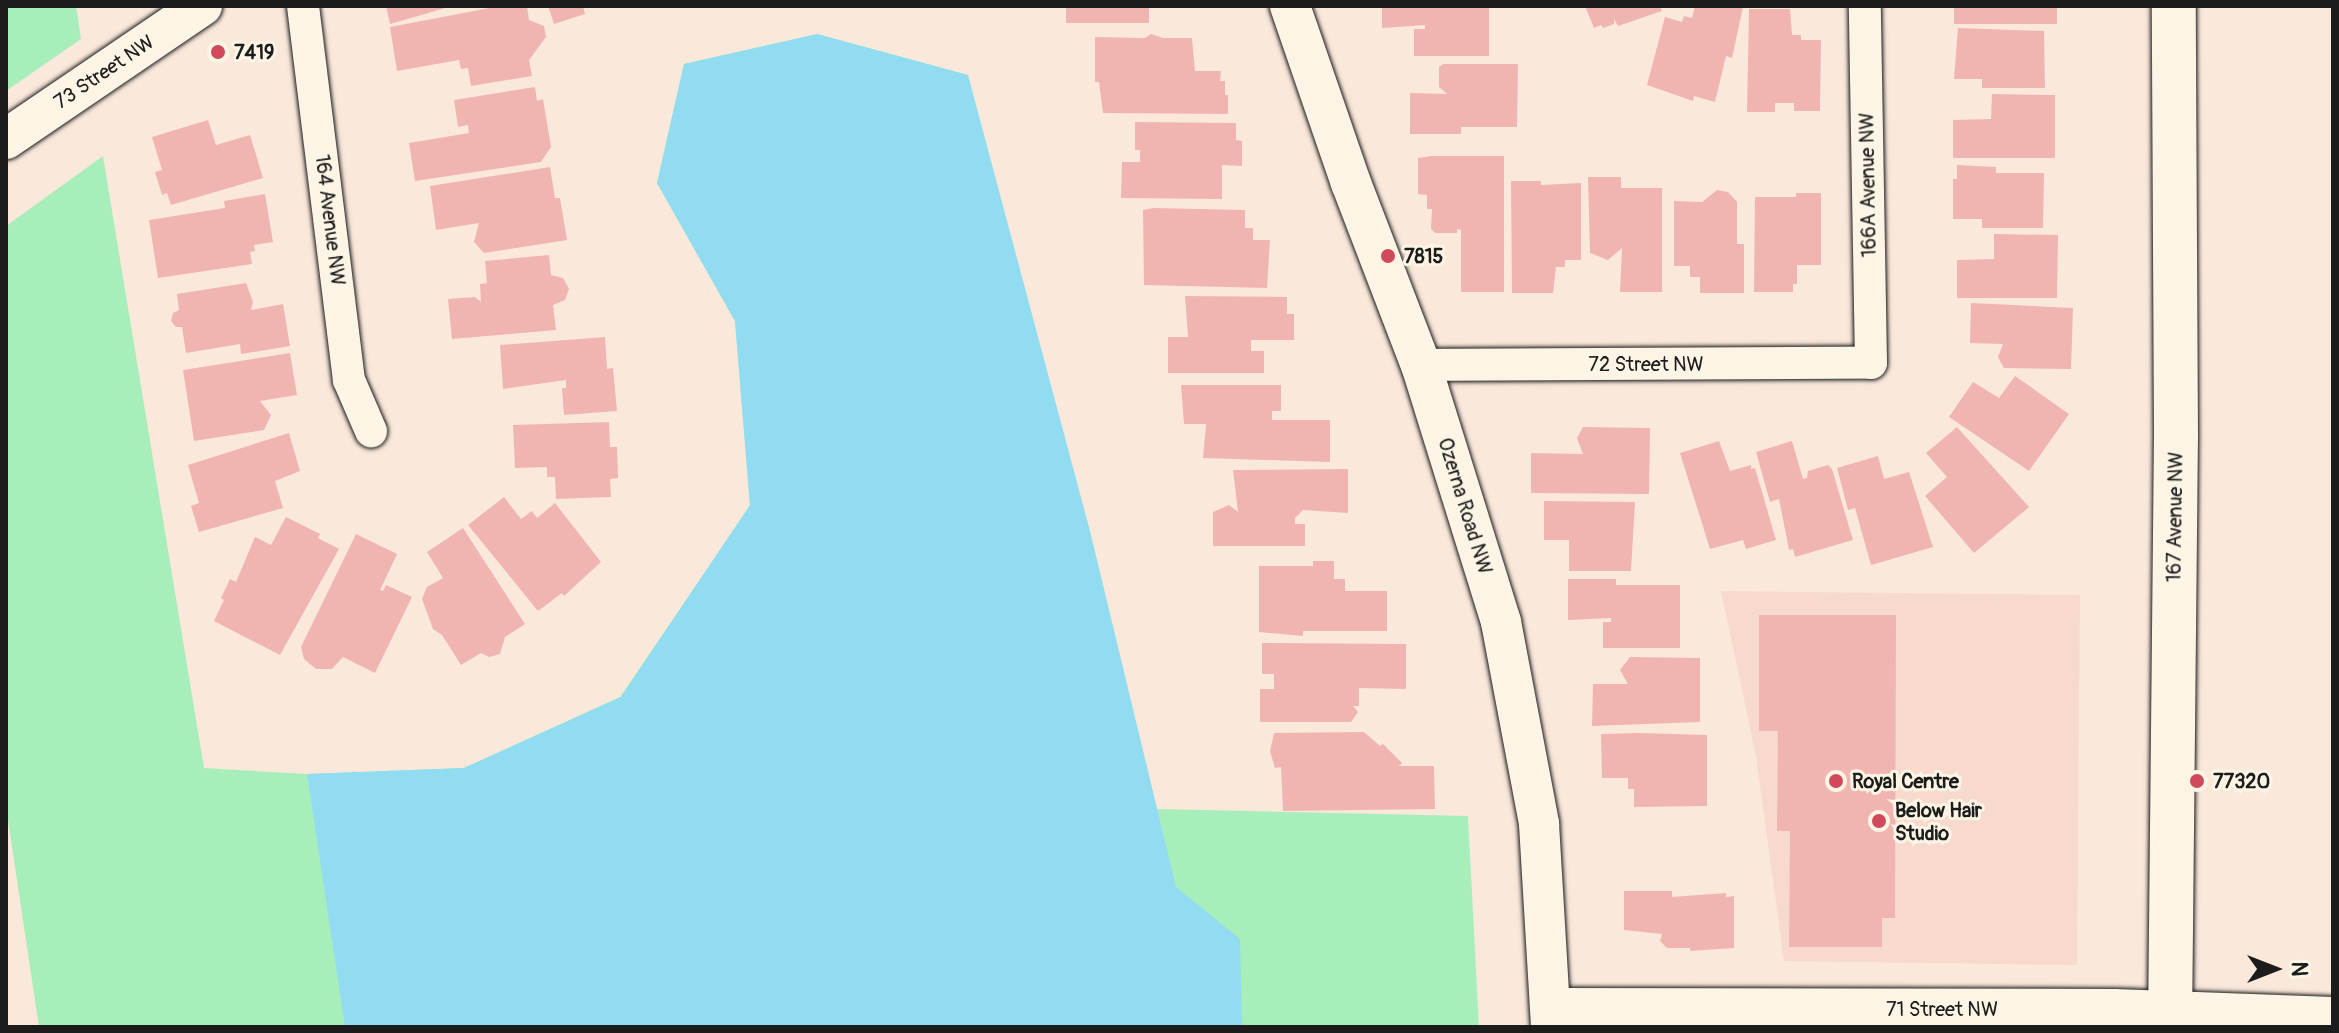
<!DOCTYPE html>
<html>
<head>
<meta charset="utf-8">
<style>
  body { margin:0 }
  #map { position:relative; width:2339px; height:1033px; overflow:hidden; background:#fae8db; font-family:Pangolin,sans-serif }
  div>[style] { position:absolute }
  .built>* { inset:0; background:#f7d9ce }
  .green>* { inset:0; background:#a8eebb }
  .water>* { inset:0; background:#91dcf1 }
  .building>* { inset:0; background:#f1b5b1; transform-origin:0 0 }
  .roads { filter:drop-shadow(0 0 2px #1c1c1c) drop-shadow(0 0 2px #1c1c1c) }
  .minor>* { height:32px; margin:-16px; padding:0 16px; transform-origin:16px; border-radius:16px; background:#fcf5e5 }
  .tertiary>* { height:40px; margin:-20px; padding:0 20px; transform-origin:20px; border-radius:20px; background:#fcf5e5 }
  .secondary>* { height:44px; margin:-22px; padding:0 22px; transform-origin:22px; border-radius:22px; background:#fcf5e5 }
  .dots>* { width:22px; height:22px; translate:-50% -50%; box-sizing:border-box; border:4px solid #fcf5e5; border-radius:50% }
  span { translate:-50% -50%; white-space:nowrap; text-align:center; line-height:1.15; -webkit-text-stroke:6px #fcf5e5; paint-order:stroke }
  .poi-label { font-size:20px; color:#1c1c1c; font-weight:700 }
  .left { translate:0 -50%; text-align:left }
  .street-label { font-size:20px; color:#1c1c1c }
  .frame { position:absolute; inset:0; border:8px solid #1c1c1c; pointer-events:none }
  .north { position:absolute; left:2235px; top:929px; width:80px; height:80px; -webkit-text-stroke:6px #fcf5e5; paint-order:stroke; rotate:90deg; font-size:22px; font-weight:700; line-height:32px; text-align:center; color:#1c1c1c }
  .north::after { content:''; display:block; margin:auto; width:28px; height:36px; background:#1c1c1c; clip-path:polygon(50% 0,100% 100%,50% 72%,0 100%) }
</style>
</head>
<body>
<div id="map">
  <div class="built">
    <i style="clip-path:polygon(1721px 591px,2080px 595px,2077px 965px,1784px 961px,1756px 756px)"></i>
  </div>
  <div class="green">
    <i style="clip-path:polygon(6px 6px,76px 6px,81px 39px,6px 91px)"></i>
    <i style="clip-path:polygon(817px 34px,968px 75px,1157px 809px,1468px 816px,1479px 1027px,39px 1027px,6px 807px,6px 226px,103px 156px,204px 768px,307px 774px,464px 768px,620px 697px,750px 506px,735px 321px,657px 183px,684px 64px)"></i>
  </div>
  <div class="water">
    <i style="clip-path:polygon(817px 34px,968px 75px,1090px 531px,1176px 887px,1240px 939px,1242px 1027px,345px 1027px,307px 774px,464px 768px,621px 697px,750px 505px,735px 321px,657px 183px,684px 64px)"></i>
  </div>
  <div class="building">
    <i style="clip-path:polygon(386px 6px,449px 6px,449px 7px,390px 24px)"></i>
    <i style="clip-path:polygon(500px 6px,527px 6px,529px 20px,544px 26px,546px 37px,529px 60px,532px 76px,471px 86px,468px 68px,461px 69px,459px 60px,397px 71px,390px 27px)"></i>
    <i style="clip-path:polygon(548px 6px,583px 6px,585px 14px,554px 24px)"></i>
    <i style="left:1066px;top:6px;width:83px;height:17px"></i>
    <i style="clip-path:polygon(1382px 6px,1489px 6px,1489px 56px,1414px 56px,1414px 29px,1425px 29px,1425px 25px,1382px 28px)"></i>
    <i style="clip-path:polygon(1585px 6px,1660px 6px,1662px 11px,1618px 26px,1614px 19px,1614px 24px,1603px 28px,1601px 25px,1594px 28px)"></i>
    <i style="clip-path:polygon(1695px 6px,1743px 7px,1732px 58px,1726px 56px,1715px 102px,1694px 96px,1693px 101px,1647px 85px,1665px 17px,1682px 22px,1684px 16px,1692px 18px)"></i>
    <i style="left:1954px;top:6px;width:103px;height:18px"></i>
    <i style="clip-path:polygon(1749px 9px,1790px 9px,1792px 35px,1801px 35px,1801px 40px,1821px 40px,1820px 111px,1794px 111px,1794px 103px,1775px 103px,1775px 112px,1747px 112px)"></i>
    <i style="clip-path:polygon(1958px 28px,2044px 31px,2045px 88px,1982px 88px,1982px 79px,1954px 79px)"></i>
    <i style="clip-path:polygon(1151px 34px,1163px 38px,1192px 38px,1195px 71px,1221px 71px,1220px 81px,1225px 81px,1225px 95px,1228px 95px,1228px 114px,1103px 113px,1099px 82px,1095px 82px,1095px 37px,1145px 38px)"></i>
    <i style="clip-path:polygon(1443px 64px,1518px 64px,1517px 127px,1461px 127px,1461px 134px,1410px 134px,1410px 93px,1447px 94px,1439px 87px,1439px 67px)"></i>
    <i style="clip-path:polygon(535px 87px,537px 101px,543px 99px,551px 147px,541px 162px,415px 181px,409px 143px,469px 133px,468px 125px,458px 127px,454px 100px)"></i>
    <i style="clip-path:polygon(1992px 94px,2055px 95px,2055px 158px,1953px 158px,1953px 120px,1991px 119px)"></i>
    <i style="clip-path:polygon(208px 120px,216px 145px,250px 135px,263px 178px,171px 205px,167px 193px,162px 195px,155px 172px,162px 170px,152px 137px)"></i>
    <i style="clip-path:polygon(1135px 122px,1236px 123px,1236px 140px,1242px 141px,1242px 166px,1222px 165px,1222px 199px,1121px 198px,1122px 162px,1140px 162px,1140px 150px,1135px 150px)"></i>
    <i style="clip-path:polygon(1431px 156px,1504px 156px,1504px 292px,1461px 292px,1461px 230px,1457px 229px,1457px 233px,1435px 233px,1431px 229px,1432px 209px,1427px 209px,1427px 195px,1418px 194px,1418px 158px)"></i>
    <i style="clip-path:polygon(1957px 165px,1996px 167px,1996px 173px,2044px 173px,2043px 228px,1982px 228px,1982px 219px,1953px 219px,1953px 179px,1957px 179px)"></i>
    <i style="clip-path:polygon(550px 167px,555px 198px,560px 198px,567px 240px,484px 253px,474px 242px,479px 223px,436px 230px,430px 186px)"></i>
    <i style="clip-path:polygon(1588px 177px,1621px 177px,1621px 188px,1662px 188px,1662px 292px,1620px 292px,1622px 248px,1608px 260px,1590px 253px)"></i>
    <i style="clip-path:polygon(1511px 181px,1541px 181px,1541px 185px,1581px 183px,1581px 260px,1565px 260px,1565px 267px,1556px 267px,1553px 293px,1512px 293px)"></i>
    <i style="clip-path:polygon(1717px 190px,1728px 192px,1737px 202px,1737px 244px,1744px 244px,1744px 293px,1700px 293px,1700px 277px,1690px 277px,1690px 266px,1674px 266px,1674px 201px,1702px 202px)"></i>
    <i style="clip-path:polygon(1796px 193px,1821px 193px,1821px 265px,1797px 265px,1797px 284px,1793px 284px,1793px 292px,1754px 292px,1755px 197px,1796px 197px)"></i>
    <i style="clip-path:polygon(265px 194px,273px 242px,254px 245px,255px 251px,250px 252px,252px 264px,158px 278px,149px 220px,225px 208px,224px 201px)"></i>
    <i style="clip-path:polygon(1154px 208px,1245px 210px,1245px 228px,1253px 228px,1253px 240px,1270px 240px,1267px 288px,1144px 285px,1143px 210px)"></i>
    <i style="clip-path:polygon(1994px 234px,2058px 235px,2057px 298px,1957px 298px,1957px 260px,1994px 259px)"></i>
    <i style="clip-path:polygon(549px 255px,551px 275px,563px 278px,569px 289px,565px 300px,553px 305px,556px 330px,452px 339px,448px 299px,475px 297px,481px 302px,480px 284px,487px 283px,485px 261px)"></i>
    <i style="clip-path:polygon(246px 283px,253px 302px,251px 310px,283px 304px,290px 346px,241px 354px,240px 344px,186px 353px,182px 327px,176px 327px,171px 321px,173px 313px,179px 310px,177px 294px)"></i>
    <i style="clip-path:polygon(1185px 296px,1287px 297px,1287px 314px,1294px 314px,1294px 340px,1251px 340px,1251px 351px,1264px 351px,1264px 373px,1168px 373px,1168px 337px,1188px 337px)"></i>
    <i style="clip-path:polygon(1971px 303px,2073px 308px,2071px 369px,2004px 368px,1998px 357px,2003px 344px,1970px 343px)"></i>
    <i style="clip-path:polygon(605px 337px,607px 369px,613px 368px,617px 411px,564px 415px,562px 388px,566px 388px,566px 380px,503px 389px,500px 345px)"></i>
    <i style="clip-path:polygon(290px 353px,297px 395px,260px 401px,271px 415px,264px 430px,194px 441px,183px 370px)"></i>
    <i style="clip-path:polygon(2015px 376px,2069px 414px,2029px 471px,1949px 417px,1973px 382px,1999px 398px)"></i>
    <i style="clip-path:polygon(1181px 385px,1281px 385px,1281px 411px,1272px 411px,1272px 420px,1330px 420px,1330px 462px,1203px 458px,1206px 424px,1184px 424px)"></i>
    <i style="clip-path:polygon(609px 422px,610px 447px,617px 447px,618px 478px,610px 479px,611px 497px,556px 499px,555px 477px,547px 477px,547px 467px,515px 468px,513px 425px)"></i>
    <i style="clip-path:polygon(1583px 427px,1650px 428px,1649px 494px,1531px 493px,1531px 453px,1583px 454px,1577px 438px)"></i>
    <i style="clip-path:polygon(1957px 427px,2029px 507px,1974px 553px,1925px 496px,1947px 477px,1926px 453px)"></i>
    <i style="clip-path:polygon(289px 433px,300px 471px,275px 481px,283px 508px,199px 532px,191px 506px,199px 503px,188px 465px)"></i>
    <i style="clip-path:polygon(1719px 441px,1730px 471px,1751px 465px,1751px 469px,1755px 468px,1776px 540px,1746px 549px,1743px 540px,1710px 549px,1680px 453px)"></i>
    <i style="clip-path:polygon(1792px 441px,1803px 479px,1807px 478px,1808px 471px,1828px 465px,1832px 469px,1853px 540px,1795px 557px,1793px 549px,1789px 550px,1779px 499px,1770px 502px,1756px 452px)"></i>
    <i style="clip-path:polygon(1878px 456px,1884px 479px,1909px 472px,1933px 547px,1871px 565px,1855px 508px,1848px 510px,1837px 468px)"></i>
    <i style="clip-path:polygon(1348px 469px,1348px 513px,1303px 510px,1295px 518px,1295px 524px,1305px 524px,1305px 546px,1213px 546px,1213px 512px,1229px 505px,1238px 512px,1233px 470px)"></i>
    <i style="clip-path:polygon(504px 497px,521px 519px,532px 511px,537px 518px,555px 503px,601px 562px,564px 596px,562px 593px,538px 611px,468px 525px)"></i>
    <i style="clip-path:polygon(1544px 501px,1635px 502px,1631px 571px,1569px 571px,1569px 540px,1544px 540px)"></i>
    <i style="clip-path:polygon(286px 517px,320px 534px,318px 538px,339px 549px,280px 655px,214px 621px,224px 600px,221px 598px,230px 579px,236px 582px,255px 537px,271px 545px)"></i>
    <i style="clip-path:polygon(463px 528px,525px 624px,505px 637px,500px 654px,489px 657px,481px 653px,461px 665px,442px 635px,433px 629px,422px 599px,427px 587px,443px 578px,427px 552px)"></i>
    <i style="clip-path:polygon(356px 534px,397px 554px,380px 590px,383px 591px,386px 585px,412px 597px,375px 673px,343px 657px,332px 669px,316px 669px,304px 659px,301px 647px)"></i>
    <i style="clip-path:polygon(1313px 561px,1334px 561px,1334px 579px,1345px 579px,1345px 591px,1387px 591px,1387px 631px,1303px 631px,1303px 636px,1259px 632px,1259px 566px,1313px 566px)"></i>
    <i style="clip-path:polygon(1568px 579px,1616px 579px,1616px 585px,1680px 585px,1680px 648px,1603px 648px,1603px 622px,1611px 622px,1611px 618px,1568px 620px)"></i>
    <i style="clip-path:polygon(1759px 615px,1896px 615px,1895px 918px,1882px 918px,1882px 947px,1789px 947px,1790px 831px,1777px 831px,1778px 731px,1759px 731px)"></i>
    <i style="clip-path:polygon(1262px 643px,1406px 644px,1406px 689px,1359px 688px,1359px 706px,1353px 706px,1358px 712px,1351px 722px,1260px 722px,1260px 689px,1274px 689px,1274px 674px,1262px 674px)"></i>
    <i style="clip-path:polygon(1630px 657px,1700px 658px,1700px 722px,1592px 726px,1593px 684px,1628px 684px,1620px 670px)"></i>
    <i style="clip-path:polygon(1364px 732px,1380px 746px,1383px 744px,1402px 763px,1399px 766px,1434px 766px,1435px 809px,1283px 811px,1281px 767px,1275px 768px,1270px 751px,1274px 733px)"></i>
    <i style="clip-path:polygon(1639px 733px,1707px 735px,1707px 806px,1634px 807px,1634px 789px,1628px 789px,1628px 778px,1602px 778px,1601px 734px)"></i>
    <i style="clip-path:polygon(1624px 891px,1672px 891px,1672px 897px,1726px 893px,1726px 897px,1734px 896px,1734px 948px,1690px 951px,1690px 948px,1667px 948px,1660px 941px,1662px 934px,1624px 930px)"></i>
  </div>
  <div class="roads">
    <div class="minor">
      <i style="left:303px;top:6px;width:377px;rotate:83deg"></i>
      <i style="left:349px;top:380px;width:56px;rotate:66.7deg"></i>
      <i style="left:1421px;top:365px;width:450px;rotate:-0.3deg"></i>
      <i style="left:1871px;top:363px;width:357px;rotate:-91deg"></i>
    </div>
    <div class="tertiary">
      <i style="left:1290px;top:6px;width:187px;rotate:71deg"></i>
      <i style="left:1351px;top:183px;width:195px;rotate:69deg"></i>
      <i style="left:1421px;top:365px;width:269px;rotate:72.7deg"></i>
      <i style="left:1501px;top:622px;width:206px;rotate:79.3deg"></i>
      <i style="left:1539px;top:824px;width:203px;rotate:86.6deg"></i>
      <i style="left:6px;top:139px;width:237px;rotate:-34.2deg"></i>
      <i style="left:1552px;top:1008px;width:562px;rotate:0.1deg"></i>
      <i style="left:2114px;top:1009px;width:219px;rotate:2.1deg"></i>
    </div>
    <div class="secondary">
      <i style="left:2170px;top:1027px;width:591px;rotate:-89.42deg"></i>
      <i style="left:2176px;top:436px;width:430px;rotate:-90.3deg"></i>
    </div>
  </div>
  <div class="dots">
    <i style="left:218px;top:52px;background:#d1495b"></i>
    <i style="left:1388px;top:256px;background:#d1495b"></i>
    <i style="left:1836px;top:781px;background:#d1495b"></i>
    <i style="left:2197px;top:781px;background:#d1495b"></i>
    <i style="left:1879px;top:821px;background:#d1495b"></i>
  </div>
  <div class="poi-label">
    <span class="left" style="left:234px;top:52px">7419</span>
    <span class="left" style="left:1404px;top:256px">7815</span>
    <span class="left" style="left:1852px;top:781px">Royal Centre</span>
    <span class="left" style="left:2213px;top:781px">77320</span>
    <span class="left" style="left:1895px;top:822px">Below Hair<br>Studio</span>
  </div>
  <div class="street-label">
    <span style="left:104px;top:72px;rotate:-34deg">73 Street NW</span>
    <span style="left:1868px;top:185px;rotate:-91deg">166A Avenue NW</span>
    <span style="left:330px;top:220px;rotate:83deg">164 Avenue NW</span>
    <span style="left:1646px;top:364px">72 Street NW</span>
    <span style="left:1465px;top:506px;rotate:73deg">Ozerna Road NW</span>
    <span style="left:2175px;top:517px;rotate:-89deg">167 Avenue NW</span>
    <span style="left:1942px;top:1009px">71 Street NW</span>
  </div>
  <div class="frame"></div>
  <div class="north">N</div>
</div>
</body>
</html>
